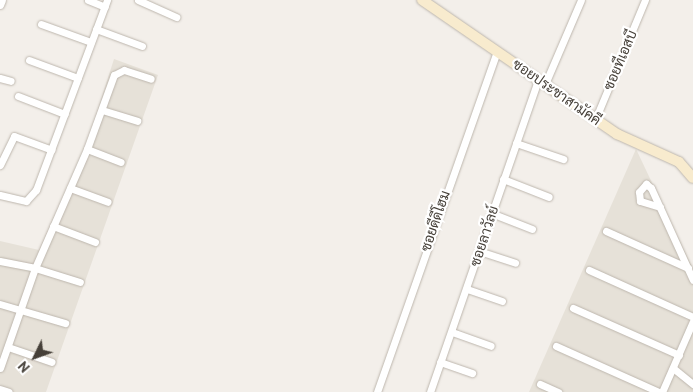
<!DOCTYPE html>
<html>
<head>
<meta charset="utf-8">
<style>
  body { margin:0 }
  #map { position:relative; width:693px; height:392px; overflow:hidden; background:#f3efea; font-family:"PT Sans",Sarabun,sans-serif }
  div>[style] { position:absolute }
  .residential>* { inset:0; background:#e6e1d8 }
  .roads { filter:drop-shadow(0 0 1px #bdb6ad) drop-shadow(0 0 1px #bdb6ad) }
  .street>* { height:7px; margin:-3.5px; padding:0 3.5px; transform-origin:3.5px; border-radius:3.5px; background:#fff }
  .secondary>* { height:10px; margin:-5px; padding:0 5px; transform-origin:5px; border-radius:5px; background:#f8ebce }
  span { translate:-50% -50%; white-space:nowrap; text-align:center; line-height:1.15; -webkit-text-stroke:4.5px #fff; paint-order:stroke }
  .street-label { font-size:14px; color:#464039 }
  .north { position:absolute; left:10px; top:332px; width:50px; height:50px; -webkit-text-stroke:4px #fff; paint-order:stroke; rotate:228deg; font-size:14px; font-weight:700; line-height:20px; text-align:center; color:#464039 }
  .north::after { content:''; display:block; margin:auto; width:18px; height:22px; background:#464039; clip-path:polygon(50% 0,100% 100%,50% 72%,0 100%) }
</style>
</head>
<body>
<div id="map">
  <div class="residential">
    <i style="clip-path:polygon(114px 59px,158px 75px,46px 392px,0 392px,0 241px,39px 250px,86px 146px)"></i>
    <i style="clip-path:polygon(636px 149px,693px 269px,693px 392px,529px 392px)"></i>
  </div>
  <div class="roads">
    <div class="street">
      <i style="left:88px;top:0;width:18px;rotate:22deg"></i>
      <i style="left:138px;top:0;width:42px;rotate:24.1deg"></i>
      <i style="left:0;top:5px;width:5px;rotate:-68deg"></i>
      <i style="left:41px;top:24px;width:53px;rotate:19.8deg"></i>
      <i style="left:96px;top:29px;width:49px;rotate:20.3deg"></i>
      <i style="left:29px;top:60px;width:52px;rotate:20.2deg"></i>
      <i style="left:0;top:78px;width:11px;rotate:15deg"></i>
      <i style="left:545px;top:84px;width:91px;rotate:-66.8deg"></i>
      <i style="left:18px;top:96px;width:50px;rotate:21deg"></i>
      <i style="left:102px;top:110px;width:37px;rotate:17deg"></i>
      <i style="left:595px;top:120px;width:130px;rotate:-67.4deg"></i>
      <i style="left:516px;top:143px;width:50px;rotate:18.8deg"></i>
      <i style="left:87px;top:149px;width:36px;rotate:21deg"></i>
      <i style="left:0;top:165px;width:32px;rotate:-64deg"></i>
      <i style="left:14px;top:136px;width:40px;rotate:20.2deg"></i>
      <i style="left:503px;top:179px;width:49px;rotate:21.4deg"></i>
      <i style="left:70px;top:188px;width:40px;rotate:20.2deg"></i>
      <i style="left:0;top:195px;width:27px;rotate:13deg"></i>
      <i style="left:26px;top:201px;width:15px;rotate:-48deg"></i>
      <i style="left:36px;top:190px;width:203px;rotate:-69.5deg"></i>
      <i style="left:660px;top:207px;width:21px;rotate:-163deg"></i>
      <i style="left:640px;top:201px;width:9px;rotate:-96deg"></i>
      <i style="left:639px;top:192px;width:11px;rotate:-49deg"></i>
      <i style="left:646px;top:184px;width:6px;rotate:39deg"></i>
      <i style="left:651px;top:188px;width:101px;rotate:65.5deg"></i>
      <i style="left:491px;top:213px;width:44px;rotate:21.3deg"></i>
      <i style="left:53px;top:226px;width:45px;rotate:20.9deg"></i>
      <i style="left:606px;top:231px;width:90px;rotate:24.3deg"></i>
      <i style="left:479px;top:251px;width:38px;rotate:18deg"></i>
      <i style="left:0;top:261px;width:36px;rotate:11deg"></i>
      <i style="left:35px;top:268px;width:47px;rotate:17.3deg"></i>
      <i style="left:589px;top:270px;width:114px;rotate:24.3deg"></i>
      <i style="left:467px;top:289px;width:37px;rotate:19deg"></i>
      <i style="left:0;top:304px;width:68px;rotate:16.3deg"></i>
      <i style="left:573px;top:308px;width:116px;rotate:23.9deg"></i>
      <i style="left:452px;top:332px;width:41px;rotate:19.7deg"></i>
      <i style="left:556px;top:346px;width:113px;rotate:24.1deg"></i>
      <i style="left:8px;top:347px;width:46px;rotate:18.8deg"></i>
      <i style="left:440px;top:362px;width:34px;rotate:19deg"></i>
      <i style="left:0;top:368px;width:106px;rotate:-70.7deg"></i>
      <i style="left:35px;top:268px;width:130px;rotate:-66.4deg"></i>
      <i style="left:87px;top:149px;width:79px;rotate:-70deg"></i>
      <i style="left:114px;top:75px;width:11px;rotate:-27deg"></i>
      <i style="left:124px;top:70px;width:28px;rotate:18deg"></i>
      <i style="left:673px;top:368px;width:26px;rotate:39deg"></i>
      <i style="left:540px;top:384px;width:20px;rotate:24deg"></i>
      <i style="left:0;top:389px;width:9px;rotate:18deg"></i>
      <i style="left:377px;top:392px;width:361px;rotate:-70.6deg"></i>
      <i style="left:430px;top:392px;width:330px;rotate:-70.9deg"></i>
      <i style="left:662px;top:392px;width:77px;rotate:-66.4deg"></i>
    </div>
    <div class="secondary">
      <i style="left:422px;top:0;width:237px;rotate:34.5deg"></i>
      <i style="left:617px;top:134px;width:68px;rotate:24.3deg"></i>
      <i style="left:679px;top:162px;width:21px;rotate:49deg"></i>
    </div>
  </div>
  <div class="street-label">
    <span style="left:620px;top:60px;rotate:-67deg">ซอยทีเอสบี</span>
    <span style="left:557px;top:92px;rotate:35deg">ซอยประชาสามัคคี</span>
    <span style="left:435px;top:221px;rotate:-71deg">ซอยดีดีโฮม</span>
    <span style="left:484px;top:236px;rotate:-72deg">ซอยลาวัลย์</span>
  </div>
  <div class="north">N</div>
</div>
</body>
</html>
